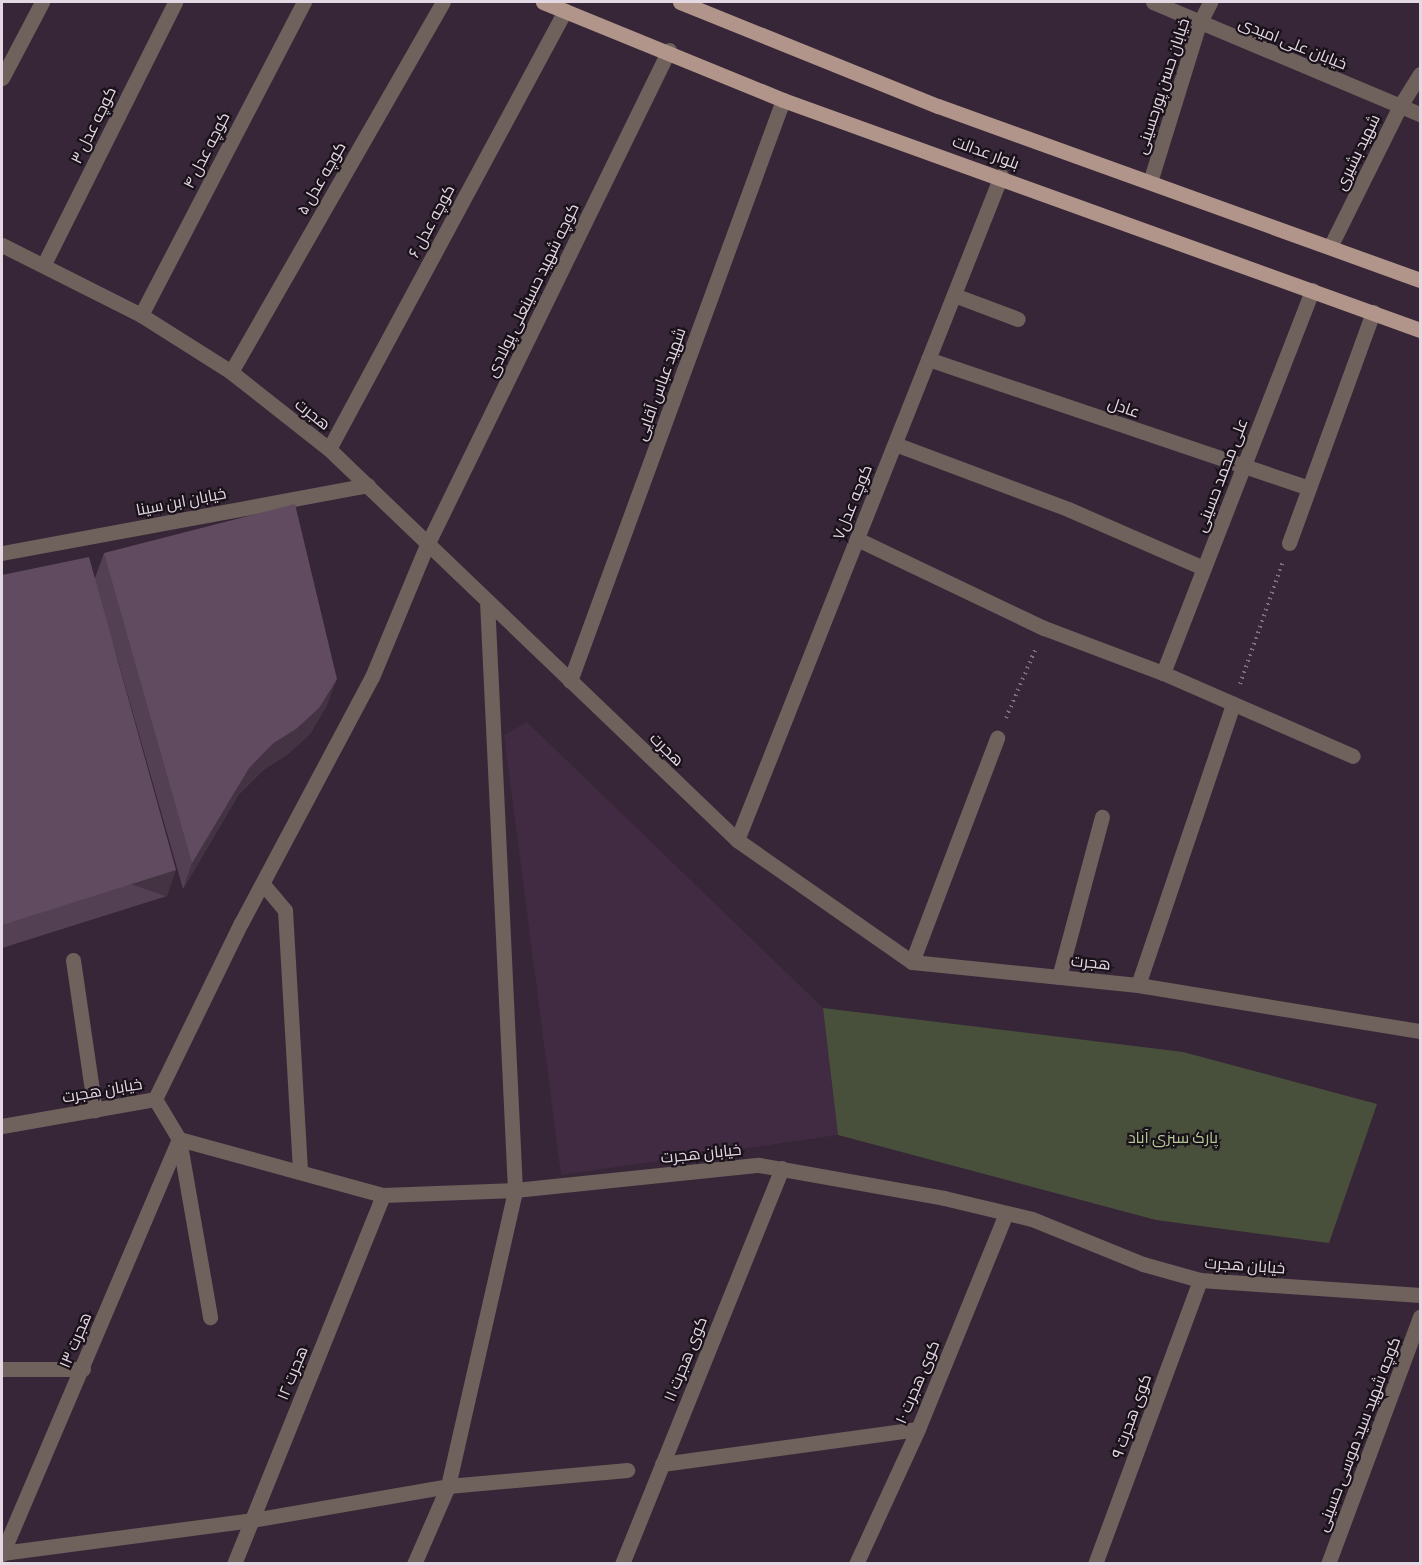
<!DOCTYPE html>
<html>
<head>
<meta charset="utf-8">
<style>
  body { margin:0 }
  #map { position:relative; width:1422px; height:1565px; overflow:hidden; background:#372637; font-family:Manrope,Cairo,sans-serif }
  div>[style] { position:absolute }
  .built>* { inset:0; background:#412b42 }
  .green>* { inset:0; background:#48503c }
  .path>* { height:4px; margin-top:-2px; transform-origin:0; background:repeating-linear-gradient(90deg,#7f717f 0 1.5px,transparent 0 6px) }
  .minor>* { height:15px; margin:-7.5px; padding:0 7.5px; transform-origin:7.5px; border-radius:7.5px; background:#6f615c }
  .major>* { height:15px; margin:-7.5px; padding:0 7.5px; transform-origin:7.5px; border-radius:7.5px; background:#b2958a }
  .wall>* { inset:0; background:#534053 }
  .shaded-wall>* { inset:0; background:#443443; transform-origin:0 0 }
  .building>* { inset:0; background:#614b60 }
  span { translate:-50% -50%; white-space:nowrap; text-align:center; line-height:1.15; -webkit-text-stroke:4.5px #1a121a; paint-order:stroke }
  .street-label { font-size:16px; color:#e3d8e3 }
  .park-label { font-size:16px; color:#b3c793 }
  .frame { position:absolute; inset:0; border:3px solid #e3d8e3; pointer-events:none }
</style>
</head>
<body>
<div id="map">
  <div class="built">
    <i style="clip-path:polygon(527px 722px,823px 1008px,838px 1135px,561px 1175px,504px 735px)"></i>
  </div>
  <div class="green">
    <i style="clip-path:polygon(823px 1008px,1183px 1052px,1377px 1104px,1329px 1243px,1156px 1220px,838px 1135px)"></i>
  </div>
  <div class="path">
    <i style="left:1240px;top:684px;width:130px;rotate:-70.7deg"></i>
    <i style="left:1006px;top:718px;width:76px;rotate:-66.8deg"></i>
  </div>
  <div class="minor">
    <i style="left:1153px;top:2px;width:290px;rotate:22.8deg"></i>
    <i style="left:2px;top:78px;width:86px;rotate:-62.2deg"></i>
    <i style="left:1150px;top:182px;width:165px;rotate:-72.8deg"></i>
    <i style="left:1199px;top:24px;width:25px;rotate:-63deg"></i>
    <i style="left:2px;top:245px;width:156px;rotate:26.7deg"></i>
    <i style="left:141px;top:315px;width:107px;rotate:32.3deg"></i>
    <i style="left:231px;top:372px;width:125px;rotate:38.2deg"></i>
    <i style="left:329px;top:449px;width:565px;rotate:43.78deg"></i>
    <i style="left:737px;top:840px;width:213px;rotate:34.9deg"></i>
    <i style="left:912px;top:962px;width:227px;rotate:5.8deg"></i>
    <i style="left:1138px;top:985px;width:286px;rotate:9.3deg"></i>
    <i style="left:1330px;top:247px;width:157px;rotate:-63.6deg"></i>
    <i style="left:1400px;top:106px;width:38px;rotate:-58deg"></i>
    <i style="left:44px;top:264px;width:293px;rotate:-63.4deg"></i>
    <i style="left:954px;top:295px;width:68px;rotate:20.6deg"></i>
    <i style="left:141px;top:315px;width:353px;rotate:-62.5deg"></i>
    <i style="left:928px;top:359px;width:402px;rotate:18.7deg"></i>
    <i style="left:231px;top:372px;width:426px;rotate:-60.2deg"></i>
    <i style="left:895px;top:444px;width:185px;rotate:20.6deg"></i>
    <i style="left:1068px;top:509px;width:148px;rotate:23.5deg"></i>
    <i style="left:329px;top:449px;width:498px;rotate:-61.7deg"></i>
    <i style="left:857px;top:539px;width:207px;rotate:25.5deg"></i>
    <i style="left:1044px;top:628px;width:127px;rotate:20.7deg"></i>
    <i style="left:1163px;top:673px;width:207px;rotate:23.6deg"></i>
    <i style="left:1289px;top:543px;width:246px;rotate:-70deg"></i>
    <i style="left:2px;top:553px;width:372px;rotate:-10.5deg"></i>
    <i style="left:1163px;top:673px;width:411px;rotate:-68.7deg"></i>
    <i style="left:570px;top:681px;width:619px;rotate:-69.87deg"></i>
    <i style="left:737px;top:840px;width:715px;rotate:-68.32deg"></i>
    <i style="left:263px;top:884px;width:34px;rotate:50deg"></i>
    <i style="left:285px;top:910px;width:262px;rotate:86.7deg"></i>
    <i style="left:73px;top:960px;width:152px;rotate:81.7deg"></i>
    <i style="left:912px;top:962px;width:240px;rotate:-69.2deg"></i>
    <i style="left:1059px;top:977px;width:166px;rotate:-75deg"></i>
    <i style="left:1138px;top:985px;width:297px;rotate:-71.3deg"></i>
    <i style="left:155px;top:1099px;width:47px;rotate:59deg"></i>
    <i style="left:179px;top:1139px;width:212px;rotate:15.4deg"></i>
    <i style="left:383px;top:1195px;width:132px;rotate:-2.2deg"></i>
    <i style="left:515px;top:1190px;width:245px;rotate:-5.9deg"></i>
    <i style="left:759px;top:1165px;width:188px;rotate:10.1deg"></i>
    <i style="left:944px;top:1198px;width:90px;rotate:13.4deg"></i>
    <i style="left:1032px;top:1219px;width:120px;rotate:22.1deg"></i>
    <i style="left:1143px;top:1264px;width:59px;rotate:15.7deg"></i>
    <i style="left:1200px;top:1280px;width:221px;rotate:3.9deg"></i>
    <i style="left:155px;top:1099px;width:196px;rotate:-64deg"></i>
    <i style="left:241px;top:923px;width:279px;rotate:-62deg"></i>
    <i style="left:372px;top:677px;width:143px;rotate:-67.4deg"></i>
    <i style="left:427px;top:545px;width:551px;rotate:-63.95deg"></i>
    <i style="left:2px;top:1126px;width:155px;rotate:-10deg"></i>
    <i style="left:179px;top:1139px;width:181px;rotate:80.1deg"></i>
    <i style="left:2px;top:1369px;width:81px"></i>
    <i style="left:662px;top:1464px;width:258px;rotate:-7.8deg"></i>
    <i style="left:2px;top:1553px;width:252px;rotate:-7.5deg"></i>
    <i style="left:252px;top:1520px;width:199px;rotate:-9.8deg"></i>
    <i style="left:448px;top:1486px;width:180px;rotate:-5.1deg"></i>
    <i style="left:2px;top:1554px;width:451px;rotate:-66.9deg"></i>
    <i style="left:234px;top:1564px;width:398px;rotate:-68deg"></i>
    <i style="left:414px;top:1564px;width:85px;rotate:-66.4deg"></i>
    <i style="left:448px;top:1486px;width:303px;rotate:-77.2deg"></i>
    <i style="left:515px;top:1190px;width:590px;rotate:-92.72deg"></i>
    <i style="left:622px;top:1564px;width:427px;rotate:-68deg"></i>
    <i style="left:856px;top:1564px;width:149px;rotate:-65.3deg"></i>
    <i style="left:918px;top:1429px;width:233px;rotate:-67.8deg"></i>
    <i style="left:1095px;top:1564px;width:303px;rotate:-69.7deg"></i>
    <i style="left:1328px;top:1564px;width:264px;rotate:-69.6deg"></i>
  </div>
  <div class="major">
    <i style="left:543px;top:2px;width:259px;rotate:22.2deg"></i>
    <i style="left:783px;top:100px;width:677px;rotate:19.85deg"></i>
    <i style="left:680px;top:2px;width:278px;rotate:22deg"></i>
    <i style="left:938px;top:106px;width:512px;rotate:19.85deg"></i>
  </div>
  <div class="wall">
    <i style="clip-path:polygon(104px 553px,327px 705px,310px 734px,287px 755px,263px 770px,239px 794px,183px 889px,113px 643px,167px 896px,2px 948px,2px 575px,95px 578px)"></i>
  </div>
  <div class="shaded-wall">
    <i style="clip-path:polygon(337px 679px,327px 705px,310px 734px,287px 755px,263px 770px,239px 794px,183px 889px,192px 863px,249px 768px)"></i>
    <i style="left:176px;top:870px;width:28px;height:182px;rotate:109deg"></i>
  </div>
  <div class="building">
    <i style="clip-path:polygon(295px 504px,337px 679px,319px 708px,296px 729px,272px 744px,249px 768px,192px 863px,104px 553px)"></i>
    <i style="clip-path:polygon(89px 557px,176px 870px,2px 925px,2px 575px)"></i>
  </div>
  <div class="street-label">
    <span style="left:1293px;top:43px;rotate:22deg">خیابان علی امیدی</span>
    <span style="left:1162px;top:86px;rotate:-72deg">خیابان حسن پورحسینی</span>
    <span style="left:93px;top:125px;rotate:-64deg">کوچه عدل ۳</span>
    <span style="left:206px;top:150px;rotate:-63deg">کوچه عدل ۴</span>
    <span style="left:986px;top:152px;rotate:20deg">بلوار عدالت</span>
    <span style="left:1357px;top:152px;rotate:-64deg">شهید بشیری</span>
    <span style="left:321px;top:178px;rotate:-60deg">کوچه عدل ۵</span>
    <span style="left:431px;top:221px;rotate:-62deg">کوچه عدل ۶</span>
    <span style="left:532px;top:290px;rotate:-64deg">کوچه شهید حسینعلی پولادی</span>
    <span style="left:660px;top:384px;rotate:-70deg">شهید عباس آقایی</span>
    <span style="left:1124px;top:407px;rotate:19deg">عادل</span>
    <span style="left:313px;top:414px;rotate:38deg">هجرت</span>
    <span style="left:1221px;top:475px;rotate:-69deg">علی محمد حسینی</span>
    <span style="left:181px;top:501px;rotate:-11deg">خیابان ابن سینا</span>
    <span style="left:852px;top:502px;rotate:-68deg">کوچه عدل۷</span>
    <span style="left:667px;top:749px;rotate:44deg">هجرت</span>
    <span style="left:1091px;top:962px;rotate:6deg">هجرت</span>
    <span style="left:102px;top:1090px;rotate:-10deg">خیابان هجرت</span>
    <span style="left:701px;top:1153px;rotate:-6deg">خیابان هجرت</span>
    <span style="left:1245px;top:1265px;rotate:4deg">خیابان هجرت</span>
    <span style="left:75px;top:1340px;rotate:-67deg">هجرت ۱۳</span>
    <span style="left:685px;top:1359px;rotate:-68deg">کوی هجرت ۱۱</span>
    <span style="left:292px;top:1373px;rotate:-68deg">هجرت ۱۲</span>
    <span style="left:917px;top:1382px;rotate:-67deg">کوی هجرت ۱۰</span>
    <span style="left:1131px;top:1416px;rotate:-70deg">کوی هجرت ۹</span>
    <span style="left:1358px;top:1434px;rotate:-69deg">کوچه شهید سید موسی حسینی</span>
  </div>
  <div class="park-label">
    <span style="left:1173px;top:1137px">پارک سبزی آباد</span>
  </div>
  <div class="frame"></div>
</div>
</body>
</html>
